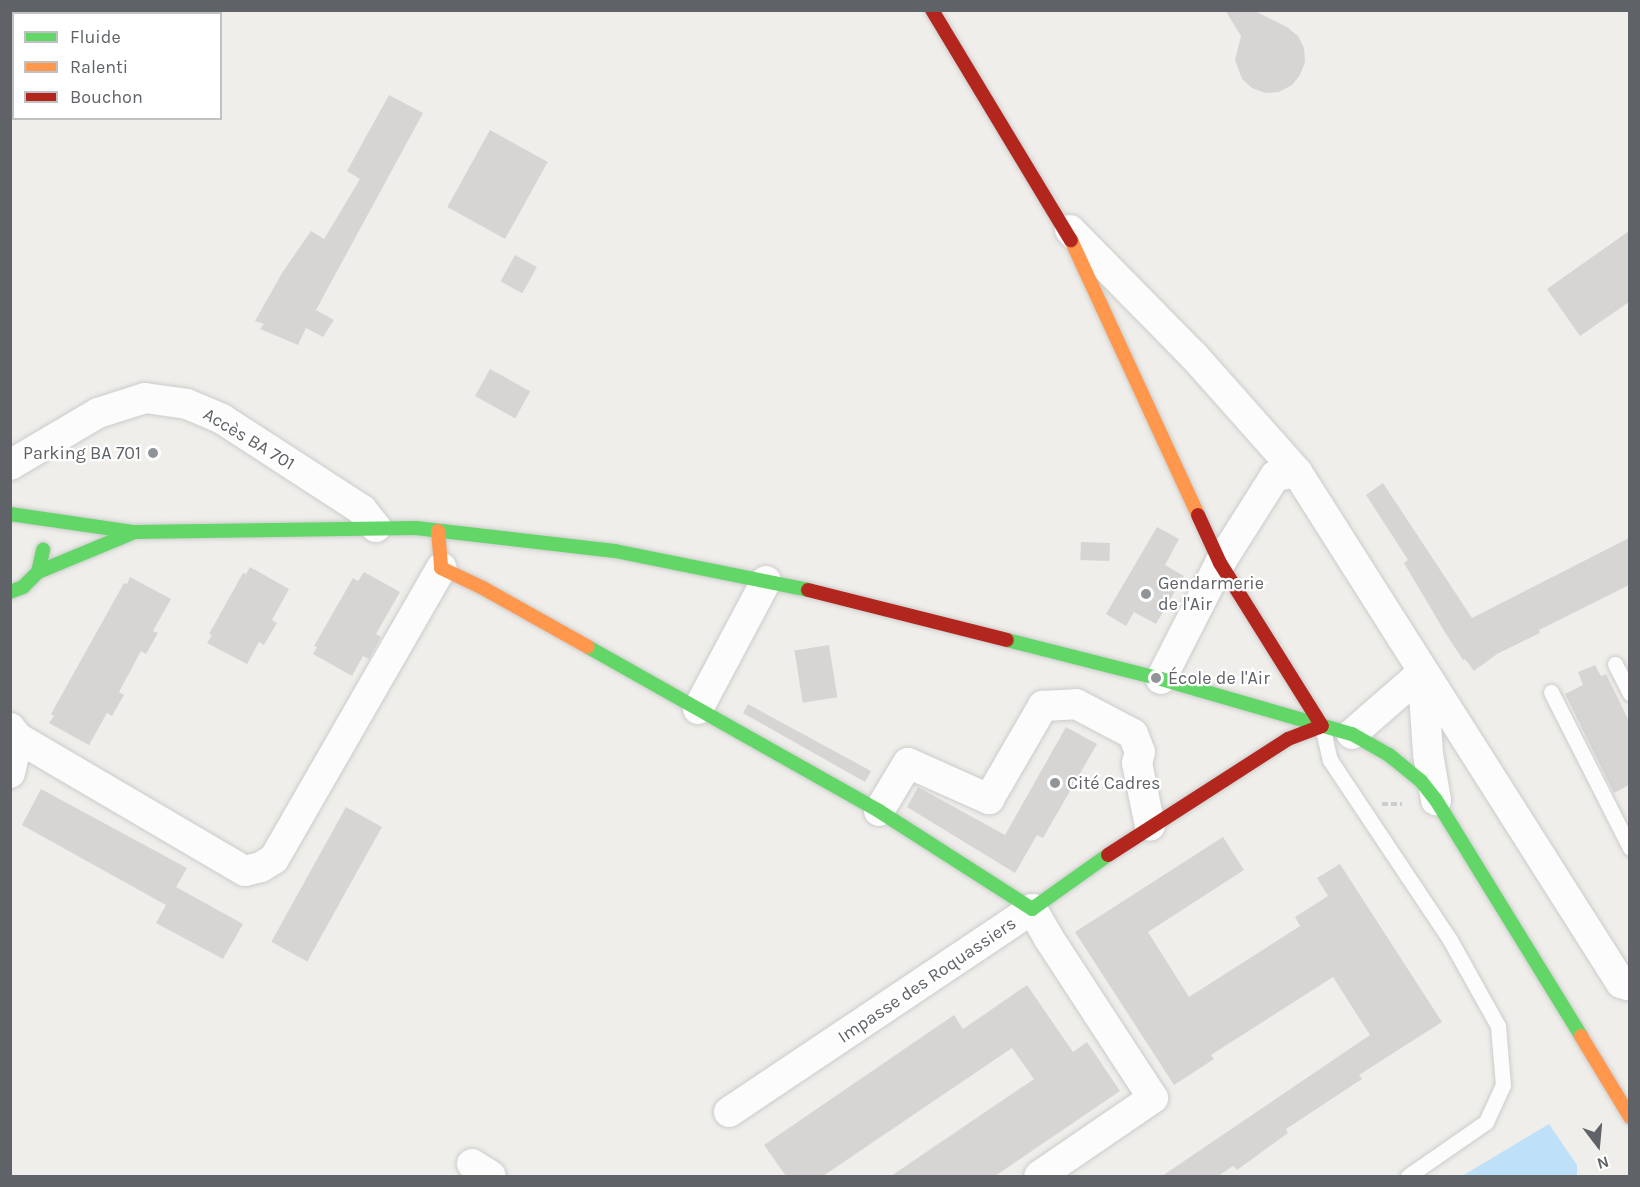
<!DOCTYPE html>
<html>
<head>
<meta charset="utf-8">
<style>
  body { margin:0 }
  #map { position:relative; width:1640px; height:1187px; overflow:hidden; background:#efeeea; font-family:Karla,sans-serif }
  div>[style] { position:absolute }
  .water>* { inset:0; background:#bfe0f9 }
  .building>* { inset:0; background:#d6d5d3; transform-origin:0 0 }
  .path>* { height:4px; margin-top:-2px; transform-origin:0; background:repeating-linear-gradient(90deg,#cacfcc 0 6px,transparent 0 9px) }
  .roads { filter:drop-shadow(0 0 2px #cbcccc) drop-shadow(0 0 2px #cbcccc) }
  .lane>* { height:15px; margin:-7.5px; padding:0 7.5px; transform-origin:7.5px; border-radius:7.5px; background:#fdfcfc }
  .street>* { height:30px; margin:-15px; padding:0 15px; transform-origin:15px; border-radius:15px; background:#fdfcfc }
  .fast>* { height:14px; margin:-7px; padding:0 7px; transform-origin:7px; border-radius:7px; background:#63d668 }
  .slow>* { height:14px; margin:-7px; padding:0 7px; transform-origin:7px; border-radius:7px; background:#ff974d }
  .jam>* { height:14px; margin:-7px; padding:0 7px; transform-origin:7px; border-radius:7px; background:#b3261e }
  .dots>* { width:16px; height:16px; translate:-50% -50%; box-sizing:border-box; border:3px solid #fff; border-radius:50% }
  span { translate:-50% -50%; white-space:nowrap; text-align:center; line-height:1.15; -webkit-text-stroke:4.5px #fff; paint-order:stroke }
  .street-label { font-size:18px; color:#5f6368 }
  .poi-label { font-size:18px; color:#5f6368 }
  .right { translate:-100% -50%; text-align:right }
  .left { translate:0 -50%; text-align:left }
  .frame { position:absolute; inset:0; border:12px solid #5f6368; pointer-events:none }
  .legend { position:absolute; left:12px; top:12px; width:210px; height:108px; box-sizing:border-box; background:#fff; border:2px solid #bfc1c3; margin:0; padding:8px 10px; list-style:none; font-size:18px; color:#5f6368 }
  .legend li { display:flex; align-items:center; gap:12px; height:30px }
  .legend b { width:30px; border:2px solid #bfc1c3 }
  .north { position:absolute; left:1568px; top:1115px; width:60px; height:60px; -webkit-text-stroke:4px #fff; paint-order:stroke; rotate:164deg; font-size:16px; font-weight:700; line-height:24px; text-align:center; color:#5f6368 }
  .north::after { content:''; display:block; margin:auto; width:21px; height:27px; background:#5f6368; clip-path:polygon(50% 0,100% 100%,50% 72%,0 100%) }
</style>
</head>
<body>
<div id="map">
  <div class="water">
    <i style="clip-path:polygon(1549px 1124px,1577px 1165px,1577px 1176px,1462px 1176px)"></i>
  </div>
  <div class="building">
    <i style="clip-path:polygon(1225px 10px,1253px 10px,1287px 27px,1298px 36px,1304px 48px,1305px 62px,1300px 75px,1292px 85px,1279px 92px,1265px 93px,1252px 88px,1242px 79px,1235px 60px,1241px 36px)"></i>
    <i style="clip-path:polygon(389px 95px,423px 113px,316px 310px,334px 320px,323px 337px,306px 328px,298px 345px,260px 329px,264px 324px,255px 321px,282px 273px,311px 231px,324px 239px,360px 179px,347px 171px)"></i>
    <i style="left:490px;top:130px;width:66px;height:88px;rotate:29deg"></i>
    <i style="clip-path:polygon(1629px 231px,1629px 302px,1580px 336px,1547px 289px)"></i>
    <i style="left:515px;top:255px;width:25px;height:30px;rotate:29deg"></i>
    <i style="left:490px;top:369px;width:46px;height:31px;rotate:29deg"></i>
    <i style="clip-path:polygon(1383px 483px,1472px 618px,1629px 538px,1629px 585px,1539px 630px,1540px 633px,1497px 654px,1474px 671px,1465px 659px,1463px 660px,1446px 634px,1404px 563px,1408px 560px,1366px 495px)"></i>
    <i style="clip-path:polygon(1157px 527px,1179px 539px,1165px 565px,1184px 576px,1156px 624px,1134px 612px,1126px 626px,1106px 614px)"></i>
    <i style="left:1081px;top:542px;width:29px;height:18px;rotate:2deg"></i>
    <i style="clip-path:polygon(250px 567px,289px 589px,272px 620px,277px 623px,264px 645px,259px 642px,247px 664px,207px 643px,212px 635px,209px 634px,243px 573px,246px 574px)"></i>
    <i style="clip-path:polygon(364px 572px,400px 592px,376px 634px,381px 637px,369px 659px,363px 656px,352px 676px,313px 654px,317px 647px,314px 646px,353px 578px,358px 581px)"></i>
    <i style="clip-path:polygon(130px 577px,171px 599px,153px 631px,158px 633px,146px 654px,141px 651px,119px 692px,124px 695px,112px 716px,107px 713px,89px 745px,49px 723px,54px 716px,51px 714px,124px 583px,127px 584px)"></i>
    <i style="left:829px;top:645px;width:53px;height:35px;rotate:81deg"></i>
    <i style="clip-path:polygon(1595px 665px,1601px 676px,1606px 674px,1629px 721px,1629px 785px,1614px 793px,1565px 694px,1583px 685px,1578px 672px)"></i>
    <i style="clip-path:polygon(748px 704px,871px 771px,865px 782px,743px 713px)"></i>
    <i style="clip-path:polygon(1066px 727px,1097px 744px,1043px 838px,1037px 835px,1015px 873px,907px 807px,918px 787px,1005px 835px)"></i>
    <i style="clip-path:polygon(41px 789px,187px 868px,176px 887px,243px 924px,223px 959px,156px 923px,166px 905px,22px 825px)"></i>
    <i style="left:346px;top:807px;width:41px;height:154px;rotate:29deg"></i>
    <i style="clip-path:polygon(1223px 837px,1244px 870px,1148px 932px,1189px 997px,1300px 926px,1295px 917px,1328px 896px,1317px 878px,1340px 864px,1442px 1022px,1359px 1075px,1362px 1079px,1286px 1129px,1288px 1133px,1237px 1170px,1233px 1166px,1218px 1176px,1162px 1176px,1370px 1035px,1333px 977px,1211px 1055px,1214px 1059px,1174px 1085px,1075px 932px)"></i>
    <i style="clip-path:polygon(1027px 985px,1073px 1052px,1087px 1042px,1120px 1091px,995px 1176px,891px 1176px,1034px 1079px,1012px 1048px,823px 1176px,786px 1176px,764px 1145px,954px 1015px,963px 1029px)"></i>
  </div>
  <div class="path">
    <i style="left:1382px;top:804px;width:20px"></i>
  </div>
  <div class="roads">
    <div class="lane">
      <i style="left:1615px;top:664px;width:33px;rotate:63deg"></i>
      <i style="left:1551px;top:692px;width:175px;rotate:63.1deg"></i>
      <i style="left:1322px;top:726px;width:35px;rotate:77deg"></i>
      <i style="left:1330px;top:760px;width:216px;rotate:56.3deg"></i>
      <i style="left:1450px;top:940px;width:98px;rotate:60.8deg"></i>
      <i style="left:1498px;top:1026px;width:59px;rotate:85.2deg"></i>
      <i style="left:1503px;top:1085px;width:41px;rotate:114.7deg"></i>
      <i style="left:1486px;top:1122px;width:95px;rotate:145.3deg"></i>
    </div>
    <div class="street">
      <i style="left:1070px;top:230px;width:177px;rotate:45.5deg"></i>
      <i style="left:1194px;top:356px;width:155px;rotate:48.4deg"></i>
      <i style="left:1297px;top:472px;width:605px;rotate:57.62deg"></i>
      <i style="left:1621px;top:983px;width:9px;rotate:18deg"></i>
      <i style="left:10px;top:465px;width:102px;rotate:-30.6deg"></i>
      <i style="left:98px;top:413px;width:49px;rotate:-17.7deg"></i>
      <i style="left:145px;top:398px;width:42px;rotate:8.1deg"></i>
      <i style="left:187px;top:404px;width:38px;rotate:23deg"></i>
      <i style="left:222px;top:419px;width:167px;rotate:33deg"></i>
      <i style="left:362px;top:510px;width:22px;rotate:51deg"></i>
      <i style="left:1423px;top:678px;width:76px;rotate:86.2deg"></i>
      <i style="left:1428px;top:754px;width:47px;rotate:80.1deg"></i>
      <i style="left:1161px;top:679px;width:130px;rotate:-63deg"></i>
      <i style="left:1220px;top:563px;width:103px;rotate:-57.7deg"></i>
      <i style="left:1275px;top:476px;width:22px;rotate:-10deg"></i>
      <i style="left:698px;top:709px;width:145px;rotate:-62deg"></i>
      <i style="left:10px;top:728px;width:13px;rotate:51deg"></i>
      <i style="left:18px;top:738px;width:263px;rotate:30.4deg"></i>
      <i style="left:245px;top:871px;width:16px;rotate:-14deg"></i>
      <i style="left:261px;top:867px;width:15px;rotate:-32deg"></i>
      <i style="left:274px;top:859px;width:336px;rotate:-60.1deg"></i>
      <i style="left:1352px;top:734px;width:94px;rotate:-41.1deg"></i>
      <i style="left:10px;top:773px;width:36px;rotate:-77deg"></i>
      <i style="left:879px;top:811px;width:56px;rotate:-58.9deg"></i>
      <i style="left:908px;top:763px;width:89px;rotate:24deg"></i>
      <i style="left:989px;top:799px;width:108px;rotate:-59.9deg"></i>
      <i style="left:1043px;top:706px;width:33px;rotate:-3deg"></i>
      <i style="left:1076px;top:704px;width:64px;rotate:27.8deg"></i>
      <i style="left:1133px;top:734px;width:19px;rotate:69deg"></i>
      <i style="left:1140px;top:752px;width:11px;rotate:105deg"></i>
      <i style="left:1137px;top:763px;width:64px;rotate:78.3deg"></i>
      <i style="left:729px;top:1112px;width:365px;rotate:-33.8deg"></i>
      <i style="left:1032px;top:909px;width:32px;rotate:60deg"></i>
      <i style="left:1048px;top:937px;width:192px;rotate:56.9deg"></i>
      <i style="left:1153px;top:1098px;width:138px;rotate:145.6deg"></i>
      <i style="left:472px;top:1164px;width:22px;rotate:32deg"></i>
    </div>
    <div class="fast">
      <i style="left:10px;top:514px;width:124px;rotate:8.3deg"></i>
      <i style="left:133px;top:532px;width:283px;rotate:-0.8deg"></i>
      <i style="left:416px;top:528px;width:200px;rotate:6.6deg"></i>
      <i style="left:615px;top:551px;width:197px;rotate:11.4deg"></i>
      <i style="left:38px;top:572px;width:102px;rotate:-22.5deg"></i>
      <i style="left:10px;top:592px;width:14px;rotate:-21deg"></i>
      <i style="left:23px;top:587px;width:21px;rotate:-45deg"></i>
      <i style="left:38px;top:572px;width:23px;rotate:-77deg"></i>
      <i style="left:1007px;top:640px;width:159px;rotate:14.2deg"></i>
      <i style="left:1161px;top:679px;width:199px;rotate:16.1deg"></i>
      <i style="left:1352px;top:734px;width:43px;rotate:29.6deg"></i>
      <i style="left:1389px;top:755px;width:41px;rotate:39.1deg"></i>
      <i style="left:1421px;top:781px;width:24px;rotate:52deg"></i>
      <i style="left:1436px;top:800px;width:277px;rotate:58.4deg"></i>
      <i style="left:588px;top:647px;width:334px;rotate:29.4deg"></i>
      <i style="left:879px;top:811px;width:182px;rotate:32.6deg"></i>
      <i style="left:1032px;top:909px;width:93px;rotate:-35.4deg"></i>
    </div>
    <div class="slow">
      <i style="left:1071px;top:240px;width:303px;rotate:65.2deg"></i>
      <i style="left:438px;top:531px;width:37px;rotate:85deg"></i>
      <i style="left:441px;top:568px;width:47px;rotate:25.5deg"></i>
      <i style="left:483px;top:588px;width:120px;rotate:29.3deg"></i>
      <i style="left:1581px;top:1036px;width:95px;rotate:58.8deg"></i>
    </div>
    <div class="jam">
      <i style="left:932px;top:10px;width:269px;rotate:58.9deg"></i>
      <i style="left:1198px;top:515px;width:53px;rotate:65.4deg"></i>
      <i style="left:1220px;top:563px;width:192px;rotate:58deg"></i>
      <i style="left:808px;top:590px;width:205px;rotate:14.1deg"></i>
      <i style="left:1108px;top:855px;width:214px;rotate:-32.8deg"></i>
      <i style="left:1288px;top:739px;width:36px;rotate:-21deg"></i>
    </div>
  </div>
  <div class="dots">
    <i style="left:153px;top:453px;background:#919496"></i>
    <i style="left:1146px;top:594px;background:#919496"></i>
    <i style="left:1156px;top:678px;background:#919496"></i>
    <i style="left:1055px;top:783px;background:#919496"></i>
  </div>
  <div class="street-label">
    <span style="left:249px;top:439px;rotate:31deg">Accès BA 701</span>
    <span style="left:927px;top:980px;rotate:-34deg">Impasse des Roquassiers</span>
  </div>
  <div class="poi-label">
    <span class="right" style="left:141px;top:453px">Parking BA 701</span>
    <span class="left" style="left:1158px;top:594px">Gendarmerie<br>de l'Air</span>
    <span class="left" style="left:1168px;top:678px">École de l'Air</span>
    <span class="left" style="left:1067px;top:783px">Cité Cadres</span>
  </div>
  <div class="frame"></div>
  <ul class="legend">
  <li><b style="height:8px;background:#63d668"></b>Fluide</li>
  <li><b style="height:8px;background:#ff974d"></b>Ralenti</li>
  <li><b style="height:8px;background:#b3261e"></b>Bouchon</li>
  </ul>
  <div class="north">N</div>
</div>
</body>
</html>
